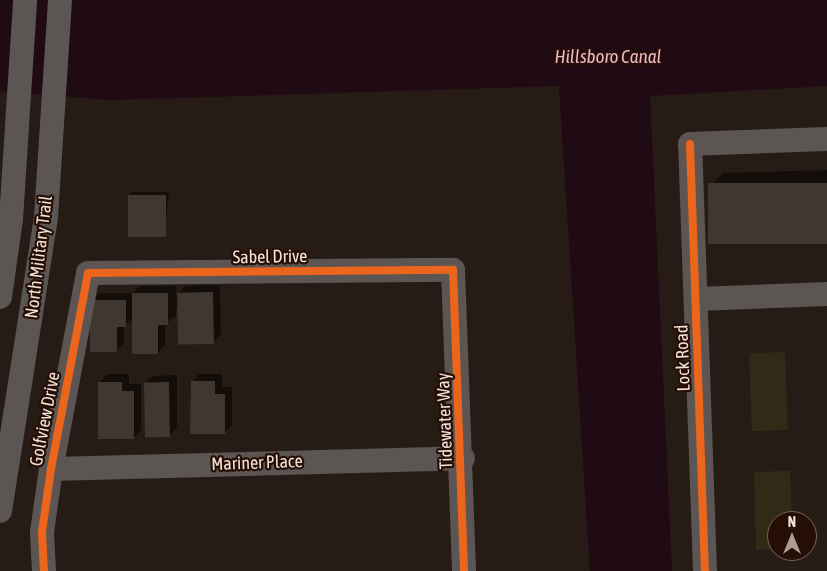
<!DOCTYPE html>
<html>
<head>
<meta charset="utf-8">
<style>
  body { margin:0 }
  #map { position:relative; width:827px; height:571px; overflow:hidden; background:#271b15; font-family:"Asap Condensed",sans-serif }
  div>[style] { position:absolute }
  .green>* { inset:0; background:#302b16; transform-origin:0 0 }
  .water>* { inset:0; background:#200a13 }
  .shadow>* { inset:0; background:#0007 }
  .building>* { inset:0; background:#3f3730; transform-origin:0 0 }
  .minor>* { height:24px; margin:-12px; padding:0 12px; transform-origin:12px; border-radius:12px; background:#5b5554 }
  .cycleway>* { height:8px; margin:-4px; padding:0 4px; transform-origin:4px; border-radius:4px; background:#eb651d }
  span { translate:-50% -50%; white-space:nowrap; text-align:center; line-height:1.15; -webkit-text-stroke:4.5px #250f05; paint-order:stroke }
  .street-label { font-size:18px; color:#f2e2da }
  .water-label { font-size:19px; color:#efb6cd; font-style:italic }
  .north { position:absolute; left:767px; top:511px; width:50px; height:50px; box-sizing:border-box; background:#250f05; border:1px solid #77635a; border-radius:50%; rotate:0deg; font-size:14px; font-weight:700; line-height:20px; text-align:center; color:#f2e2da }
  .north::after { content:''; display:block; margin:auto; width:18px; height:22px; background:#ab9c95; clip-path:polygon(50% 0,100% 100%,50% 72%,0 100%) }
</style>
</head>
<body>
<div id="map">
  <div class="green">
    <i style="left:785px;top:352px;width:78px;height:36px;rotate:88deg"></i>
    <i style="clip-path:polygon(790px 471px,792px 521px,777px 521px,777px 549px,756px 550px,754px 472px)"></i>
  </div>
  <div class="water">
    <i style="clip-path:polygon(0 0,827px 0,827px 86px,650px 96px,672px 571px,590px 571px,559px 86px,108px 100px,0 91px)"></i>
  </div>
  <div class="shadow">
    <i style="clip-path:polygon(827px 170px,827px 243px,709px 187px,723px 173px)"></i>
    <i style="clip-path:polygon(132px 192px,169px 192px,164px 236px,129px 195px)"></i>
    <i style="clip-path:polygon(220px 285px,221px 335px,213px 343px,176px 308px,176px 316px,165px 324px,165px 345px,158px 353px,133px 318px,124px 326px,124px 343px,116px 351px,91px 301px,99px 293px,133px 293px,140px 286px,176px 286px,176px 296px,185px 286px)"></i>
    <i style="clip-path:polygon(107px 374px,129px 374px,129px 384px,141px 384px,141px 430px,133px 438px,99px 382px)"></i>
    <i style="clip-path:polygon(199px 374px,222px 374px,222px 387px,232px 387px,232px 425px,224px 433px,192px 382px)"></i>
    <i style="clip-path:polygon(177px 375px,177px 428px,169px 436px,145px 383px,153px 376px)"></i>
  </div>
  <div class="building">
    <i style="left:827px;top:183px;width:61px;height:119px;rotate:90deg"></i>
    <i style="left:128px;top:195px;width:38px;height:42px"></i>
    <i style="left:213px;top:292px;width:52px;height:36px;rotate:89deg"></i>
    <i style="clip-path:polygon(132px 293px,168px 293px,168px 325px,158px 325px,158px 354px,132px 354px)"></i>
    <i style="clip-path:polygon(90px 300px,126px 300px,126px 327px,117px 327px,117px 352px,90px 352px)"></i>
    <i style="clip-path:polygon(191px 381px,215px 381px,215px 394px,225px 394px,225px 434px,190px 434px)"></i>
    <i style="clip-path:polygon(98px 382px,122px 382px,122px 391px,134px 391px,134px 439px,98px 439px)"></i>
    <i style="left:169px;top:382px;width:55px;height:25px;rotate:89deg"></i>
  </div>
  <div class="minor">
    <i style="left:0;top:297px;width:79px;rotate:-82deg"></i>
    <i style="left:11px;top:219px;width:219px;rotate:-86.3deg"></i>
    <i style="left:696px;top:299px;width:131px;rotate:-2.2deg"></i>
    <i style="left:51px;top:469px;width:412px;rotate:-1.5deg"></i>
    <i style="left:0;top:511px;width:298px;rotate:-81.1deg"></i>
    <i style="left:46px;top:217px;width:217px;rotate:-86.3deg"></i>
    <i style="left:44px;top:571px;width:39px;rotate:-93deg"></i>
    <i style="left:42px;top:532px;width:64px;rotate:-81.9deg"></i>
    <i style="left:51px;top:469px;width:199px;rotate:-79.3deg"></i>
    <i style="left:88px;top:273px;width:365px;rotate:-0.5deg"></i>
    <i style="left:453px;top:270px;width:301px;rotate:87.9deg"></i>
    <i style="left:705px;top:571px;width:427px;rotate:-92deg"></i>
    <i style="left:690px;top:144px;width:137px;rotate:-2.1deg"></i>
  </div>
  <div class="cycleway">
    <i style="left:690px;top:144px;width:427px;rotate:88deg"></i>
    <i style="left:44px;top:571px;width:39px;rotate:-93deg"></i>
    <i style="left:42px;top:532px;width:64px;rotate:-81.9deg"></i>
    <i style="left:51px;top:469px;width:199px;rotate:-79.3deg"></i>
    <i style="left:88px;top:273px;width:365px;rotate:-0.5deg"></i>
    <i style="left:453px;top:270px;width:301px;rotate:87.9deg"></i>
  </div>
  <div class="street-label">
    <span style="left:39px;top:257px;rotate:-83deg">North Military Trail</span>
    <span style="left:270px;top:257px;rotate:-1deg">Sabel Drive</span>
    <span style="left:683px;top:358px;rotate:-92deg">Lock Road</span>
    <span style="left:45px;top:419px;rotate:-79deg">Golfview Drive</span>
    <span style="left:445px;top:421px;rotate:-92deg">Tidewater Way</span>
    <span style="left:257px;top:463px;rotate:-2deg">Mariner Place</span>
  </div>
  <div class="water-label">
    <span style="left:608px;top:57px">Hillsboro Canal</span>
  </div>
  <div class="north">N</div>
</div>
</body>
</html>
